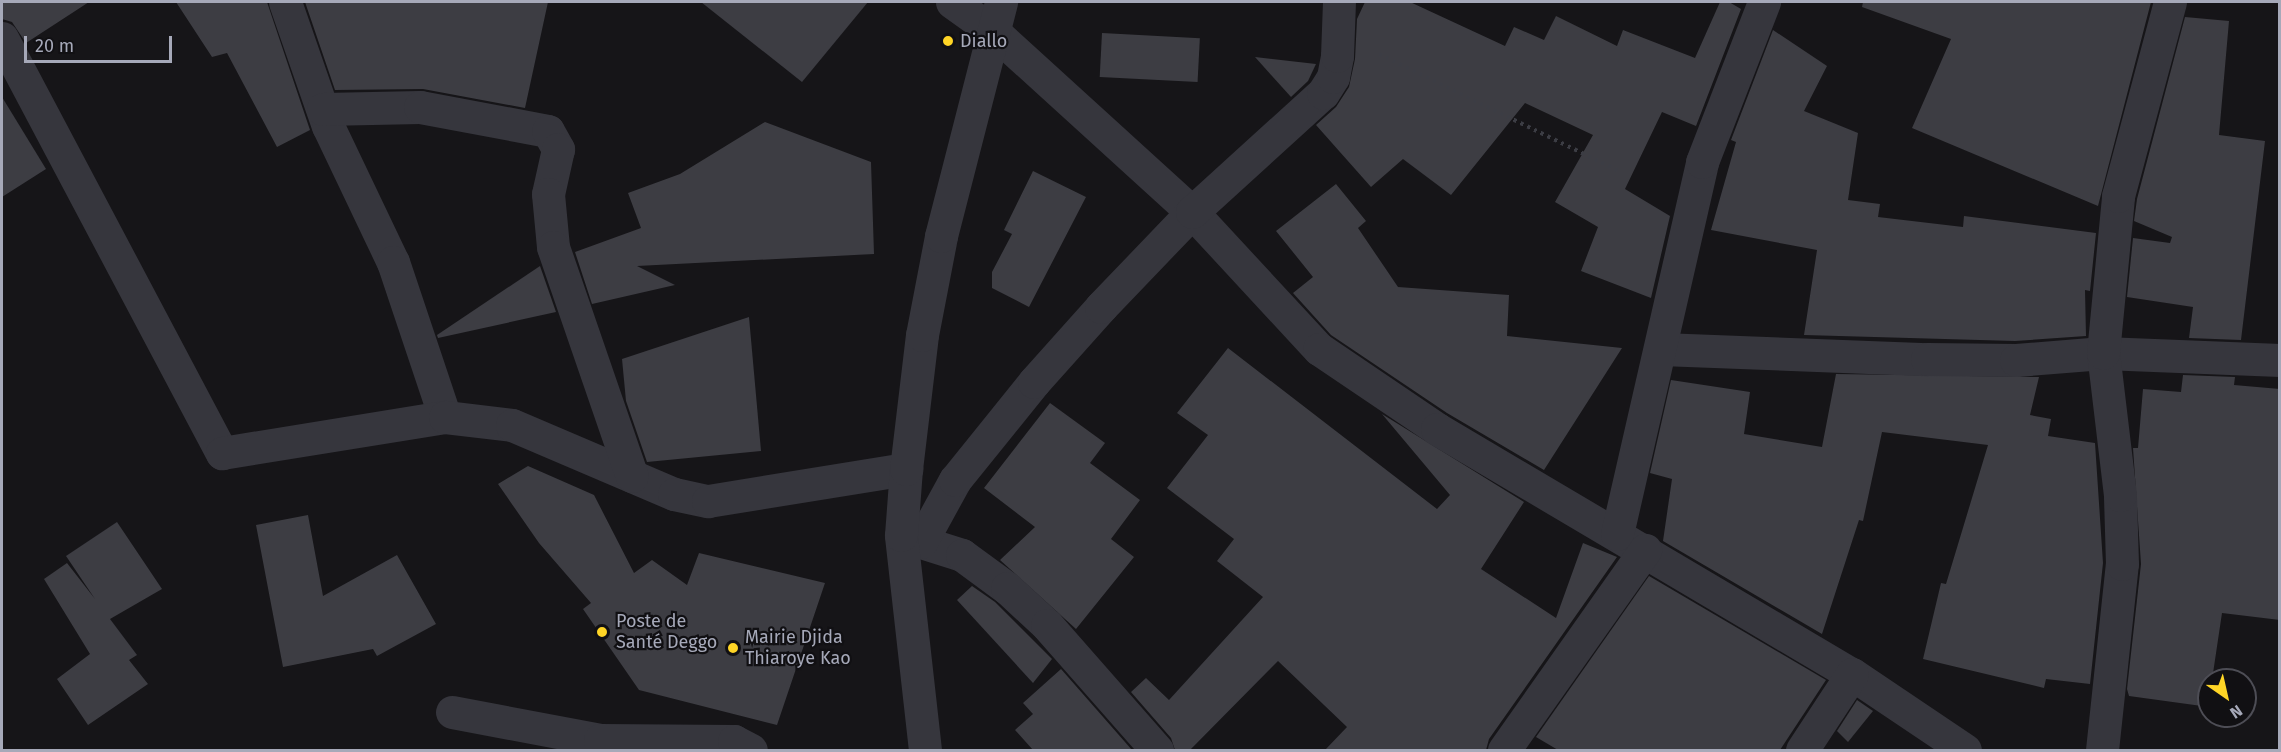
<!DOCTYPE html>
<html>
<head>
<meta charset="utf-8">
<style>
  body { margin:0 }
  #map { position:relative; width:2281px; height:752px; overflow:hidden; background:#161518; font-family:"Fira Sans",sans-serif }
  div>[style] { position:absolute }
  .building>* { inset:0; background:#3d3d43; transform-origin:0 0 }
  .path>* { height:4px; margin-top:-2px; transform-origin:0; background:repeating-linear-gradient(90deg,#3c3d44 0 3px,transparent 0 7.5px) }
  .street>* { height:33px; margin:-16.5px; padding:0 16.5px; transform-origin:16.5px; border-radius:16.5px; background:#36363d }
  .dots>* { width:16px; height:16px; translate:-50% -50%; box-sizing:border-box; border:3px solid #111013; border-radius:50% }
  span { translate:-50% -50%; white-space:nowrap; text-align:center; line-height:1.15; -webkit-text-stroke:4.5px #111013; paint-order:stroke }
  .poi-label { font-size:18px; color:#a6a9b9 }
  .left { translate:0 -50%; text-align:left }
  .frame { position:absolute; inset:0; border:3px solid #a6a9b9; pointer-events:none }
  .north { position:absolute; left:2197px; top:668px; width:60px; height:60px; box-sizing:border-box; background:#111013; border:2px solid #4d4d55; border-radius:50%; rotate:146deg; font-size:16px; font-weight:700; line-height:24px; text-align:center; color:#a6a9b9 }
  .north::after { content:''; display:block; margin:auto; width:21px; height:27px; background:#ffd526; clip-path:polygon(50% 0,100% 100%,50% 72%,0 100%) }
  .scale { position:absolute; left:24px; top:36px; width:148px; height:27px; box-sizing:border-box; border:3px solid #a6a9b9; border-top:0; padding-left:8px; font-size:18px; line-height:21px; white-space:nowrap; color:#a6a9b9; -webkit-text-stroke:4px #111013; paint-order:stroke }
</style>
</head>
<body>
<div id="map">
  <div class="building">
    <i style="clip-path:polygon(2px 2px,89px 2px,26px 43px,12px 22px,2px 19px)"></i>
    <i style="clip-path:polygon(176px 2px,267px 2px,310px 130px,277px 147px,227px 53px,212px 57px)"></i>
    <i style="clip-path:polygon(305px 2px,548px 2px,525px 108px,423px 89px,335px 90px)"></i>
    <i style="clip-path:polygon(701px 2px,868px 2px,802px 82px)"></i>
    <i style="clip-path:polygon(1365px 2px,1410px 2px,1505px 46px,1514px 27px,1544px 40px,1556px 16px,1617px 46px,1623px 30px,1695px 58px,1720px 2px,1729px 2px,1741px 9px,1696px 126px,1662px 112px,1625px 189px,1670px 216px,1651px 298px,1581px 271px,1598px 227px,1555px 202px,1593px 135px,1525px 103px,1451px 195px,1403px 159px,1371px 187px,1316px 125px,1336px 107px,1349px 87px,1355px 59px,1357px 19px)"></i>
    <i style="clip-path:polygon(1863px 2px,2151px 2px,2098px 206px,1912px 128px,1951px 39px,1862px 7px)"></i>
    <i style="clip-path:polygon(2185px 17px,2229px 21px,2219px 135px,2265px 141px,2241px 340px,2189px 338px,2193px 307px,2127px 297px,2133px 238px,2170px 243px,2172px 237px,2134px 221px,2137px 199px)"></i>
    <i style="clip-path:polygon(1773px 30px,1827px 66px,1804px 111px,1858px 133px,1848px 200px,1880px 204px,1878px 217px,1963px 227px,1964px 216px,2096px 233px,2090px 291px,2085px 290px,2086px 336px,2015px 341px,1804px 335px,1817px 250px,1711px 230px,1736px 142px,1731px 140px)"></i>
    <i style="left:1102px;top:33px;width:98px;height:44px;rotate:3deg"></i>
    <i style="clip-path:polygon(1255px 57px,1316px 64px,1308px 81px,1291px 97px)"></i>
    <i style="clip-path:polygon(2px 97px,46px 169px,2px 197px)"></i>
    <i style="clip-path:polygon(765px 122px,871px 162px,874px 254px,637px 266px,675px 285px,592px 304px,575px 252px,641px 228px,628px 193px,680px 174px)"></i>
    <i style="clip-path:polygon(1033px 171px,1086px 197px,1029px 307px,992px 288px,992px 272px,1012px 234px,1004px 230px)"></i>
    <i style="clip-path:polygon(1336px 184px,1366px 221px,1358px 228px,1398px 287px,1509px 295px,1507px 336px,1622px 348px,1544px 470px,1447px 413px,1331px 335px,1293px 293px,1313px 277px,1276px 231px)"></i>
    <i style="clip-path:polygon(540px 266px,556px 312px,438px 338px,437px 335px)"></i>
    <i style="clip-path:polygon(749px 317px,761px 451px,647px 462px,626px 401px,622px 359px)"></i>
    <i style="clip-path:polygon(1228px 348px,1437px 509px,1450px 495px,1382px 414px,1524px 502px,1481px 569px,1556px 618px,1583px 543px,1617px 557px,1489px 739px,1486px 750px,1325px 750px,1347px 727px,1278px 661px,1190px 750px,1175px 750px,1171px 738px,1131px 692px,1146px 678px,1169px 700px,1263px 597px,1217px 561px,1234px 539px,1167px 488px,1208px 435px,1177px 413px)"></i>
    <i style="clip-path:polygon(1836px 374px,2039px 377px,2030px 415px,2051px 419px,2048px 436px,2095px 443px,2103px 563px,2090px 684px,2046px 679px,2044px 688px,1923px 659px,1941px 583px,1946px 584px,1988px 445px,1882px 432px,1863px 521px,1859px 520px,1822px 634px,1663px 541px,1672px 479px,1650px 473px,1671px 380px,1750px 392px,1744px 434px,1822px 447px)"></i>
    <i style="clip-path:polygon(2183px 375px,2235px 377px,2234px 385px,2280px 389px,2280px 620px,2222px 613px,2212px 680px,2209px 680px,2209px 707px,2129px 696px,2127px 689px,2141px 564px,2133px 448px,2138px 448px,2143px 389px,2181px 392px)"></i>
    <i style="clip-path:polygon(1050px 403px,1105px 443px,1090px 463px,1140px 500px,1111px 539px,1134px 557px,1076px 629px,1000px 560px,1035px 527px,984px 488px)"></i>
    <i style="clip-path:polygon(528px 466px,594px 495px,634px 573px,652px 560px,687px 585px,699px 553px,825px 583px,777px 725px,639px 690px,583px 609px,591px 603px,539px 543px,498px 484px)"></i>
    <i style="clip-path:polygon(308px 515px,323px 596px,397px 555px,436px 624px,377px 656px,373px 649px,283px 667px,256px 525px)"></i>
    <i style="clip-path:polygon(117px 522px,162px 589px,110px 619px,137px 655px,129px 660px,148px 684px,88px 725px,57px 679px,90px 654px,44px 579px,67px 563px,95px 599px,66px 556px)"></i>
    <i style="clip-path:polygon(1649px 576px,1826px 680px,1780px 750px,1558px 750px,1536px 737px)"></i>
    <i style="clip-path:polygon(972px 586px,995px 602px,1052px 659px,1033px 683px,957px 600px)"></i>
    <i style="clip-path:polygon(1061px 669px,1132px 750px,1033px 750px,1015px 730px,1033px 714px,1023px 703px)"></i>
    <i style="clip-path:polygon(1857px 700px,1873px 711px,1848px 742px,1837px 731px)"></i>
  </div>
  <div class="path">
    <i style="left:1379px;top:54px;width:265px;rotate:26deg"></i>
  </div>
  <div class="street">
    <i style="left:285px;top:2px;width:131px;rotate:70.9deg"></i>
    <i style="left:328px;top:126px;width:151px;rotate:64.5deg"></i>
    <i style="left:393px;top:262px;width:163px;rotate:71.5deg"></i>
    <i style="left:952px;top:2px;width:52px;rotate:35.5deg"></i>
    <i style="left:994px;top:32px;width:268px;rotate:42.3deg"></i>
    <i style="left:1192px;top:212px;width:187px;rotate:47.2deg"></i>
    <i style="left:1319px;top:349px;width:143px;rotate:34.1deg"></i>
    <i style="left:1437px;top:429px;width:482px;rotate:30.6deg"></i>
    <i style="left:1852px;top:674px;width:136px;rotate:33.9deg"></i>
    <i style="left:2px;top:38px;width:470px;rotate:62.1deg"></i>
    <i style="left:222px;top:453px;width:226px;rotate:-9.2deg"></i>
    <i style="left:445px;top:417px;width:67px;rotate:6.8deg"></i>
    <i style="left:512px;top:425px;width:176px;rotate:23.1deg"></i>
    <i style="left:674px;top:494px;width:35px;rotate:12deg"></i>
    <i style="left:708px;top:501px;width:201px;rotate:-9.2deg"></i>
    <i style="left:323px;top:109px;width:97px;rotate:-1.2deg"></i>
    <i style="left:420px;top:107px;width:130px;rotate:10.6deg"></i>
    <i style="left:548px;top:131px;width:21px;rotate:61deg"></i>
    <i style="left:558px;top:149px;width:46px;rotate:102.5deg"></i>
    <i style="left:548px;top:194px;width:53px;rotate:84.6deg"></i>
    <i style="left:553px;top:247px;width:242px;rotate:71deg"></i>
    <i style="left:1661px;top:349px;width:266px;rotate:2.2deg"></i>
    <i style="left:1927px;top:359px;width:89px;rotate:0.6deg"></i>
    <i style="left:2016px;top:360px;width:87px;rotate:-4.6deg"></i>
    <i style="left:2103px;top:353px;width:177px;rotate:2.3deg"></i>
    <i style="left:1617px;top:534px;width:382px;rotate:-77.1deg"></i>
    <i style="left:1702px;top:162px;width:172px;rotate:-68.8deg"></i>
    <i style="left:902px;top:536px;width:63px;rotate:17.6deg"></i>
    <i style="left:962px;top:555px;width:56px;rotate:36.3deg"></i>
    <i style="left:1007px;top:588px;width:54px;rotate:42.8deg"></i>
    <i style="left:1047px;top:625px;width:167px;rotate:48.7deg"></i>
    <i style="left:921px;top:542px;width:71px;rotate:-61.3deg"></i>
    <i style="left:955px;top:480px;width:126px;rotate:-51.1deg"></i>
    <i style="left:1034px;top:382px;width:101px;rotate:-48.2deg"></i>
    <i style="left:1101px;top:307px;width:132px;rotate:-46.2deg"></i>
    <i style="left:1192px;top:212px;width:177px;rotate:-42.3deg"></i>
    <i style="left:1323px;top:93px;width:19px;rotate:-58deg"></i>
    <i style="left:1333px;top:77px;width:21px;rotate:-79deg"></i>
    <i style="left:1337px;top:56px;width:54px;rotate:-87.9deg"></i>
    <i style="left:452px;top:712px;width:151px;rotate:10.7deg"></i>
    <i style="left:600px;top:740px;width:134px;rotate:0.4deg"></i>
    <i style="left:734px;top:741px;width:19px;rotate:28deg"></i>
    <i style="left:925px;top:750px;width:216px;rotate:-96.4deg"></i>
    <i style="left:901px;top:535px;width:66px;rotate:-85.7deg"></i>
    <i style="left:906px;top:469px;width:135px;rotate:-83.2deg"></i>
    <i style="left:922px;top:335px;width:101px;rotate:-79.1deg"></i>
    <i style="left:941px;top:236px;width:242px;rotate:-75.6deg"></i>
    <i style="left:1504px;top:750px;width:245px;rotate:-54.8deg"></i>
    <i style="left:1802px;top:750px;width:91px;rotate:-56.7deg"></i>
    <i style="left:2102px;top:750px;width:187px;rotate:-83.9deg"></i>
    <i style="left:2122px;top:564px;width:69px;rotate:-91.7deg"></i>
    <i style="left:2120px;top:495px;width:143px;rotate:-96.8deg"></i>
    <i style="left:2103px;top:353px;width:158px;rotate:-84.5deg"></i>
    <i style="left:2118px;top:196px;width:201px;rotate:-75deg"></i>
  </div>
  <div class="dots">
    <i style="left:948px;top:41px;background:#ffd526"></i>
    <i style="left:602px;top:632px;background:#ffd526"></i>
    <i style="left:733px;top:648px;background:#ffd526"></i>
  </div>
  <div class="poi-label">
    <span class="left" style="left:960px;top:41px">Diallo</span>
    <span class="left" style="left:616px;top:632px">Poste de<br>Santé Deggo</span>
    <span class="left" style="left:745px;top:648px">Mairie Djida<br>Thiaroye Kao</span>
  </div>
  <div class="frame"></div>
  <div class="north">N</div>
  <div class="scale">20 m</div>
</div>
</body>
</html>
